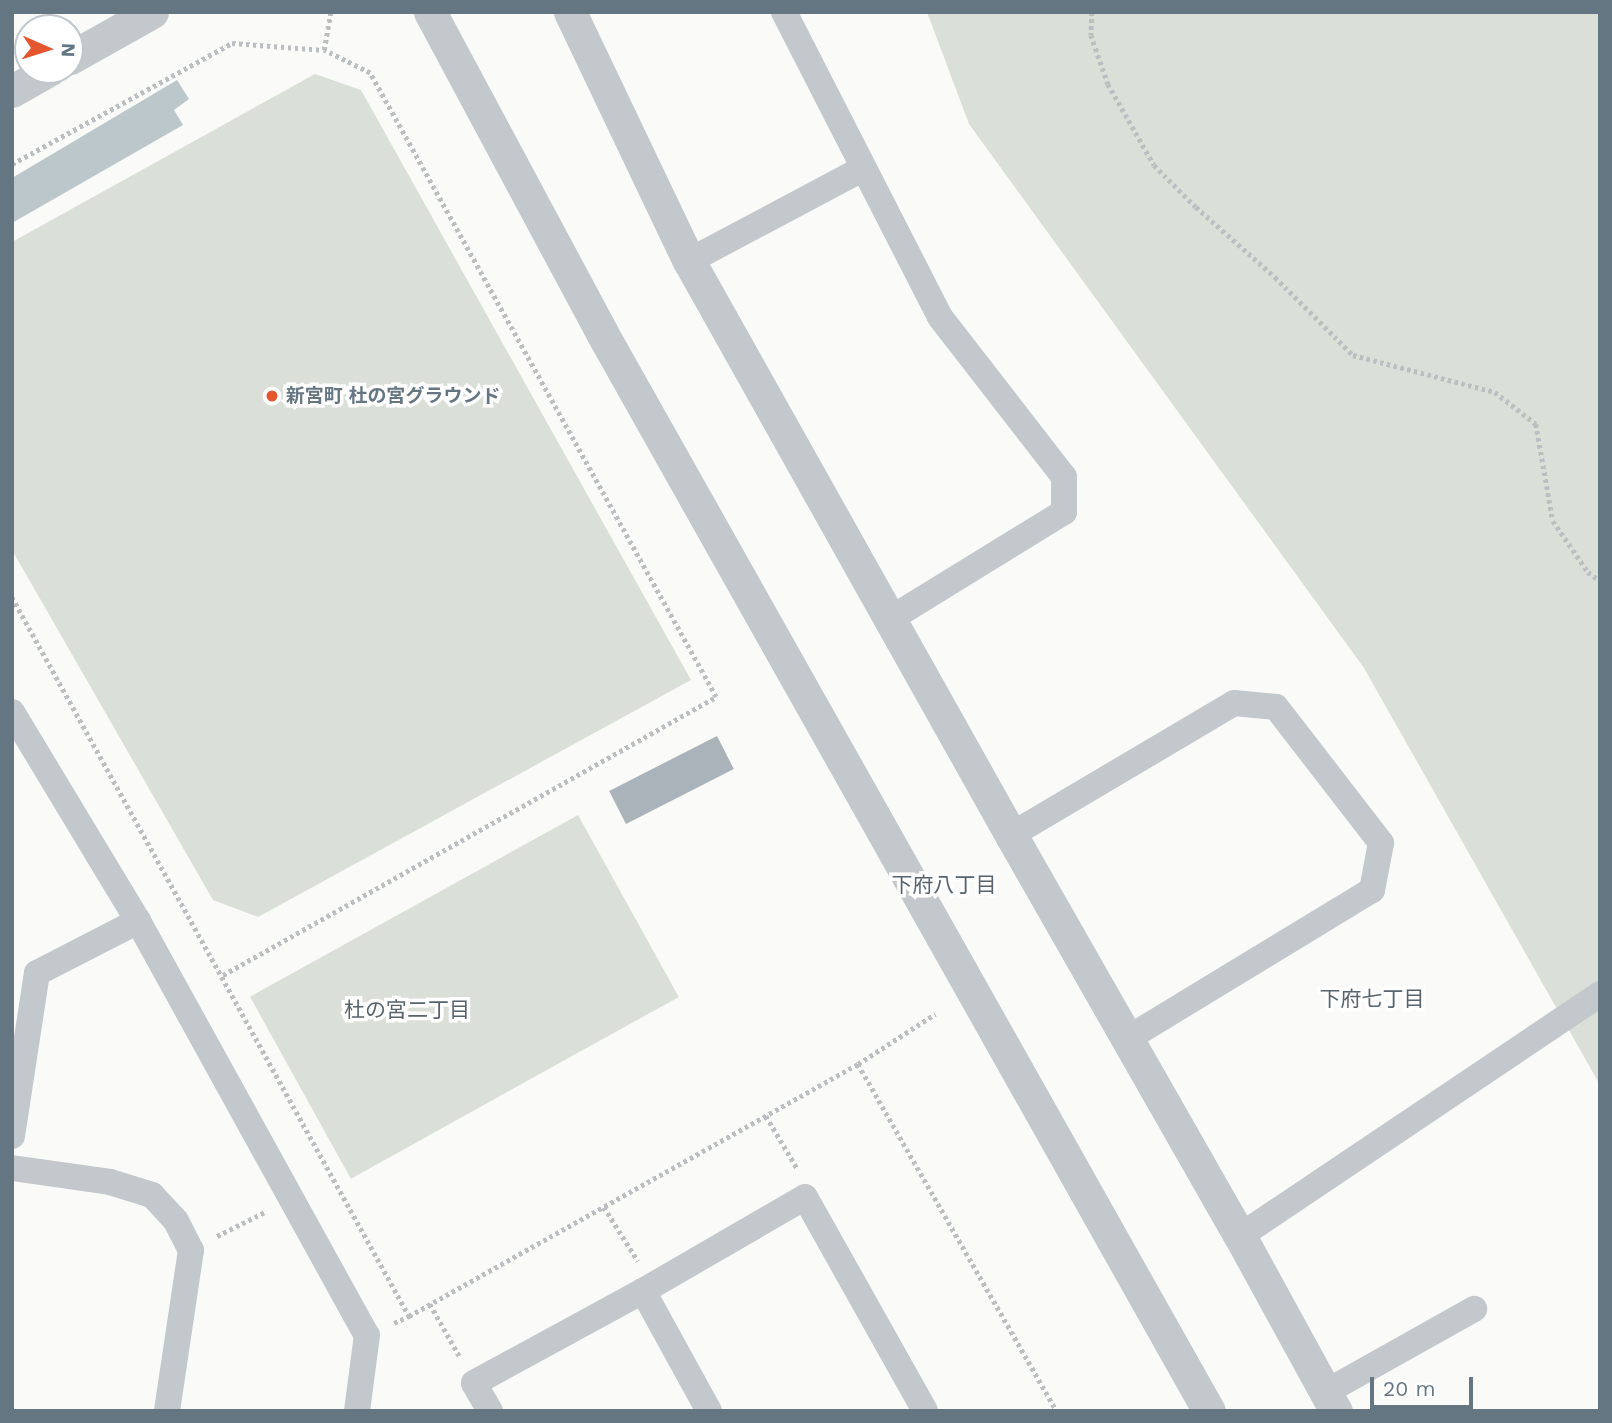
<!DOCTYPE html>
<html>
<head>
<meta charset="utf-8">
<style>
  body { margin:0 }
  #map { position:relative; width:1612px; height:1423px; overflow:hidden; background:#fafaf8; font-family:"Work Sans","Noto Sans JP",sans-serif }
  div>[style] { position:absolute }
  .green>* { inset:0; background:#dadfd7; transform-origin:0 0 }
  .water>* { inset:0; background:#bbc7cb }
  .building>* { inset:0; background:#aab3b9; transform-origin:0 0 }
  .path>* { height:4.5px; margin-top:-2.25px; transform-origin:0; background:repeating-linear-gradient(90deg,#bbbfc2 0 3.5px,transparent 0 7px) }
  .minor>* { height:26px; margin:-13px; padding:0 13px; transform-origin:13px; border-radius:13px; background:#c3c8cc }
  .tertiary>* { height:33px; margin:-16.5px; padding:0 16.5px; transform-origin:16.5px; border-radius:16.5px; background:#c3c8cc }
  .dots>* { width:19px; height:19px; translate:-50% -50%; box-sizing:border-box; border:4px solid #fff; border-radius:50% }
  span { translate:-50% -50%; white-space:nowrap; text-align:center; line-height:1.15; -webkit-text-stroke:7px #fff; paint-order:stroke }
  .poi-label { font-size:19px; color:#657683; font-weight:700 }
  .left { translate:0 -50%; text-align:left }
  .neighbourhood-label { font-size:21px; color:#57646e }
  .frame { position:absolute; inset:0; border:14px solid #657683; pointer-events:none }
  .north { position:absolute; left:14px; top:14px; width:70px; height:70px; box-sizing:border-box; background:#fff; border:2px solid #c1c8cd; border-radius:50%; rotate:93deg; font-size:19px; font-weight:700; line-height:28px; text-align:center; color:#657683 }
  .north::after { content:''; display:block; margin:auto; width:24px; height:32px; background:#e4572e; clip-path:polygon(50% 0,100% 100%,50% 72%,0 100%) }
  .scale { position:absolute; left:1370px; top:1377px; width:103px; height:32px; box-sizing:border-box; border:4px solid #657683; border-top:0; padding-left:9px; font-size:21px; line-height:24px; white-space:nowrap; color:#657683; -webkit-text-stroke:5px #fff; paint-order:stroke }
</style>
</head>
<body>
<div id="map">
  <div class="green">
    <i style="clip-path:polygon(927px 12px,1600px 12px,1600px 1085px,1364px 668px,969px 124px)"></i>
    <i style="clip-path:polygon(315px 74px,361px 90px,691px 680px,258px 917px,213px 900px,12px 550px,12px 242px)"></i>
    <i style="left:578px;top:815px;width:208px;height:375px;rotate:61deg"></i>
  </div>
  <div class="water">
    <i style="clip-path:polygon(177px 80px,189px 99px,174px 110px,183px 125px,12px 223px,12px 178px)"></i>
  </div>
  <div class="building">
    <i style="left:717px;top:736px;width:37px;height:121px;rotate:63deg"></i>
  </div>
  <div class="path">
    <i style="left:1092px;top:12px;width:23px;rotate:92deg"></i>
    <i style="left:1091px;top:35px;width:52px;rotate:70.9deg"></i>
    <i style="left:1108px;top:84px;width:93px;rotate:60.4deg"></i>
    <i style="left:1154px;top:165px;width:59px;rotate:45deg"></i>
    <i style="left:1196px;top:207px;width:106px;rotate:41.5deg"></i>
    <i style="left:1275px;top:277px;width:110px;rotate:45deg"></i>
    <i style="left:1353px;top:355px;width:147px;rotate:14.6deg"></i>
    <i style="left:1495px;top:392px;width:52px;rotate:38deg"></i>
    <i style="left:1536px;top:424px;width:98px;rotate:80.1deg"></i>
    <i style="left:1553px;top:521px;width:62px;rotate:55.5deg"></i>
    <i style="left:1588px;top:572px;width:15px;rotate:37deg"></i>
    <i style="left:12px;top:164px;width:251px;rotate:-28.8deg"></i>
    <i style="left:232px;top:43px;width:92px;rotate:4.4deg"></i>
    <i style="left:12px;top:597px;width:821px;rotate:61.09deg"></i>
    <i style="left:409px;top:1316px;width:515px;rotate:-29.3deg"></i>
    <i style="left:858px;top:1064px;width:92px;rotate:-33deg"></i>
    <i style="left:223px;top:975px;width:566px;rotate:-29.42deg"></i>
    <i style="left:716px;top:697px;width:714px;rotate:-119.01deg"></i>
    <i style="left:370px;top:73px;width:51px;rotate:-153.4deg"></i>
    <i style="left:324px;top:50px;width:39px;rotate:-80deg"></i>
    <i style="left:858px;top:1064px;width:400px;rotate:60.2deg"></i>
    <i style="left:766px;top:1116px;width:61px;rotate:59.2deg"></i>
    <i style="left:604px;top:1207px;width:64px;rotate:57.8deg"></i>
    <i style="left:217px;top:1236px;width:54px;rotate:-26.6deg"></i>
    <i style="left:430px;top:1304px;width:61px;rotate:60.5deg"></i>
    <i style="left:394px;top:1323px;width:17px;rotate:-25deg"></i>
  </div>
  <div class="minor">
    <i style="left:784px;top:12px;width:343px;rotate:62.9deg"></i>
    <i style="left:940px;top:317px;width:202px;rotate:52.2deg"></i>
    <i style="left:1064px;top:477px;width:35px;rotate:90deg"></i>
    <i style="left:1064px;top:512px;width:204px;rotate:148.4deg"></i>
    <i style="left:689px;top:261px;width:196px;rotate:-28deg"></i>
    <i style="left:12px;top:712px;width:244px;rotate:58.9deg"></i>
    <i style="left:138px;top:921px;width:473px;rotate:61.1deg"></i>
    <i style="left:367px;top:1335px;width:77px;rotate:97.5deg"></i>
    <i style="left:1011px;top:835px;width:259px;rotate:-30.6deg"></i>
    <i style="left:1234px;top:703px;width:42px;rotate:5.4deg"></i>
    <i style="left:1276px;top:707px;width:172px;rotate:52.3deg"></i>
    <i style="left:1381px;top:843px;width:48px;rotate:100.8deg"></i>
    <i style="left:1372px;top:890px;width:287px;rotate:148.7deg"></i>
    <i style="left:12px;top:1136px;width:165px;rotate:-81.3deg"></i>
    <i style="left:37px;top:973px;width:114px;rotate:-27.2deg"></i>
    <i style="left:12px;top:1168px;width:99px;rotate:8.1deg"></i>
    <i style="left:110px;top:1182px;width:44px;rotate:17.2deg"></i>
    <i style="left:152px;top:1195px;width:35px;rotate:47deg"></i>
    <i style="left:176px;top:1221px;width:33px;rotate:63deg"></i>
    <i style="left:191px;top:1250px;width:163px;rotate:98.5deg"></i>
    <i style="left:1240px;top:1236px;width:434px;rotate:-33.9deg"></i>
    <i style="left:643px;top:1291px;width:137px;rotate:61.2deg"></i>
    <i style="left:1326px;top:1392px;width:170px;rotate:-29.3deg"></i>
    <i style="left:490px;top:1411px;width:32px;rotate:-120deg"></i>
    <i style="left:474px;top:1383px;width:192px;rotate:-28.6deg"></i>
    <i style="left:643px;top:1291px;width:187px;rotate:-30.1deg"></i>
    <i style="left:805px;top:1197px;width:245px;rotate:60.7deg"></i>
  </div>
  <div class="tertiary">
    <i style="left:430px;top:12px;width:364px;rotate:61.8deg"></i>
    <i style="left:602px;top:333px;width:1237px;rotate:60.62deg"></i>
    <i style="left:570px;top:12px;width:276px;rotate:64.5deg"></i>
    <i style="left:689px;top:261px;width:658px;rotate:60.71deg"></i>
    <i style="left:1011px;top:835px;width:462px;rotate:60.3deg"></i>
    <i style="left:1240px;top:1236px;width:200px;rotate:61.3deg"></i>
    <i style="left:70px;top:58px;width:94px;rotate:-29.3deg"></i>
    <i style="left:12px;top:91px;width:43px;rotate:-29.6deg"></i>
  </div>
  <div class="dots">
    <i style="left:272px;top:396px;background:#e4572e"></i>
  </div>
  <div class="poi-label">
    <span class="left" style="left:286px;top:396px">新宮町 杜の宮グラウンド</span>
  </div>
  <div class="neighbourhood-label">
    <span style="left:944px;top:885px">下府八丁目</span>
    <span style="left:1372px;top:999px">下府七丁目</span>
    <span style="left:407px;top:1010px">杜の宮二丁目</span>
  </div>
  <div class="frame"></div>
  <div class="north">N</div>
  <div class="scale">20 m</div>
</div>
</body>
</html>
